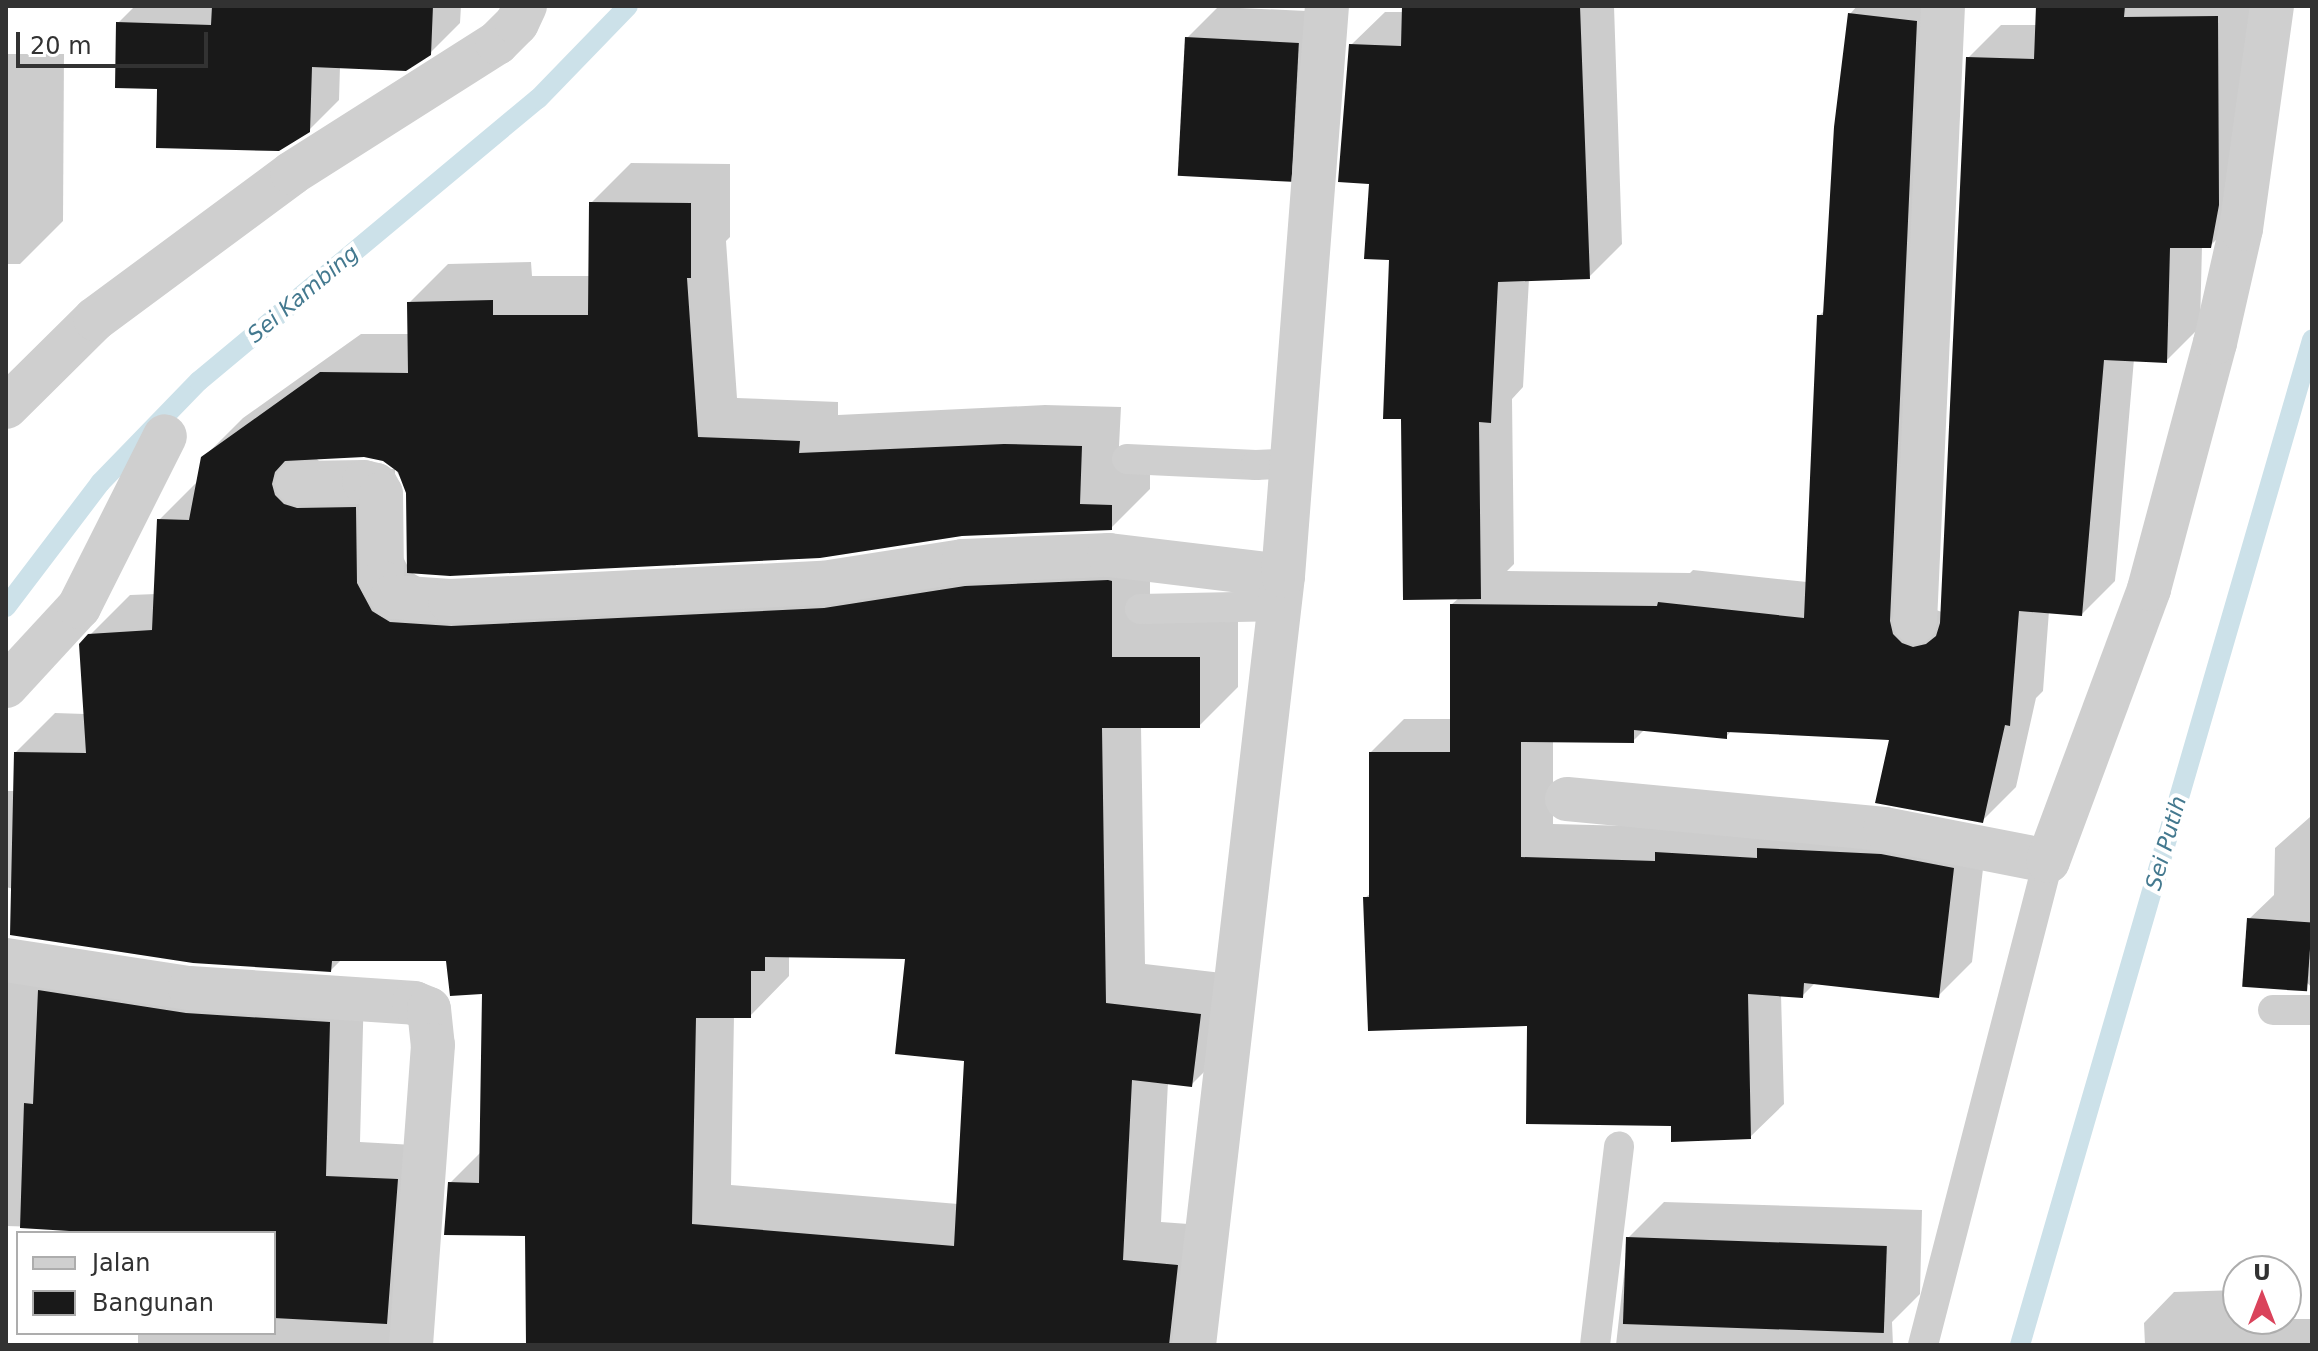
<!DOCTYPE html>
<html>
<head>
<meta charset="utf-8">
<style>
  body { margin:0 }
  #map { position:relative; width:2318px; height:1351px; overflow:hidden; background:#fff; font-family:"DejaVu Sans",sans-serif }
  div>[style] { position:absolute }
  .shadow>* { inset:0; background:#0003 }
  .stream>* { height:20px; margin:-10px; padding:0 10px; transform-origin:10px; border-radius:10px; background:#cce1e9 }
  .building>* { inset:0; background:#191919; transform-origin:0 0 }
  .lane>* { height:30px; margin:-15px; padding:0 15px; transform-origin:15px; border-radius:15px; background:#cfcfcf }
  .street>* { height:44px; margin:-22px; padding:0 22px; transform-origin:22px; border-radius:22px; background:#cfcfcf }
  span { translate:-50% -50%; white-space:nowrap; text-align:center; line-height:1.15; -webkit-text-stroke:8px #fff; paint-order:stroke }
  .water-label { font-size:22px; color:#44798f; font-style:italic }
  .frame { position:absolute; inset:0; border:8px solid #323232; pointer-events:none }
  .legend { position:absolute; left:16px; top:1231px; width:260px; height:104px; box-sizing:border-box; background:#fff; border:2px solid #adadad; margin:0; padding:10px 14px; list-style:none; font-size:24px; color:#323232 }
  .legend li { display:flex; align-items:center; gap:16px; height:40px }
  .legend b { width:40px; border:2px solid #adadad }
  .north { position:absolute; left:2222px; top:1255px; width:80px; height:80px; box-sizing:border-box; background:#fff; border:2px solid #adadad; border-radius:50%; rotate:0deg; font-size:22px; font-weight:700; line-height:32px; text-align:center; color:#323232 }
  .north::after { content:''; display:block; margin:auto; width:28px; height:36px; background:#da435b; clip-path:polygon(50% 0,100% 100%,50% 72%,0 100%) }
  .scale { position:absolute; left:16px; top:32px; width:192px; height:36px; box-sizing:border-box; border:4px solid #323232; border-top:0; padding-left:10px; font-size:24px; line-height:28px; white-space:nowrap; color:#323232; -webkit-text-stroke:6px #fff; paint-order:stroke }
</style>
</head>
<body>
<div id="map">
  <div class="shadow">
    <i style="clip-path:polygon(135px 6px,461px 6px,460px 23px,429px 54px,340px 67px,339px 100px,308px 131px,159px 87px,118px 23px)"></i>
    <i style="clip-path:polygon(1404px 6px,1614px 6px,1622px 244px,1589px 277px,1529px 279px,1523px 387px,1512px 399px,1514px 564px,1507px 571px,1690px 573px,1693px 570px,1807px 582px,1819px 316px,1826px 309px,1850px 14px,1857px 6px,1949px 6px,1936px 610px,1942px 612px,1968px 58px,2001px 25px,2037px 25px,2038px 6px,2251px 6px,2244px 212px,2210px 246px,2202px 246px,2200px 327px,2166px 361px,2134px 359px,2115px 581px,2082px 614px,2049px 611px,2043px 691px,2036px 698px,2016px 787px,1982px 821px,1892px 738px,1732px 730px,1726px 737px,1645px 729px,1633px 741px,1553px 740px,1553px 824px,1987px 835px,1972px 962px,1938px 996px,1816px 982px,1802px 996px,1781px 994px,1784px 1104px,1750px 1137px,1673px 1124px,1529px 1024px,1365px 898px,1371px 893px,1371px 752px,1404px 719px,1452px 719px,1452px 604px,1459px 598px,1403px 417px,1391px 258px,1371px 182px,1351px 45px,1385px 12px,1404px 12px)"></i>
    <i style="clip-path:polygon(1218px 7px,1329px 12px,1318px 148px,1288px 178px,1187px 38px)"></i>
    <i style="clip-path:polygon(6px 54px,64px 54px,63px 221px,20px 264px,6px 264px)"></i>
    <i style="clip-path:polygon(evenodd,631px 163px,730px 164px,730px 237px,726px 241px,737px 398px,838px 402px,838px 415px,1045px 405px,1121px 407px,1118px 466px,1150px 466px,1150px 489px,1111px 528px,962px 534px,409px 571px,430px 583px,492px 587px,1150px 542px,1150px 619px,1238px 619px,1238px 687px,1199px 726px,1141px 726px,1145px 964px,1239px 975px,1231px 1045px,1192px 1084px,1168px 1082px,1161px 1222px,1216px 1226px,1207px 1345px,529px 1345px,527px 1234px,450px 1183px,481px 1152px,484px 991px,448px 959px,342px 959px,331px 970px,6px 887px,6px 791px,15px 791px,16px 752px,55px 713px,85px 714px,90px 635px,130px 595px,156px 594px,159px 520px,198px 481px,203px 458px,243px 418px,361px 334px,409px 334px,409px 303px,448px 264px,531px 262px,532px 276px,590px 276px,591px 203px,631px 163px,364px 455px,392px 463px,408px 492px,409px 569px,396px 543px,395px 469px,325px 467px,314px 456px,364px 455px,631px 163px,789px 956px,907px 957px,966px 1060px,958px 1204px,731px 1185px,734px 1016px,750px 1016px,789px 976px,789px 956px)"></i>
    <i style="clip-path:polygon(2312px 776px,2312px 988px,2249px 919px,2274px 895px,2275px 848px,2310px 817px)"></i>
    <i style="clip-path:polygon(6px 962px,364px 989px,360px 1142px,432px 1146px,420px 1345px,138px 1345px,138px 1333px,274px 1333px,274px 1233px,104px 1233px,104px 1229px,6px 1226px)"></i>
    <i style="clip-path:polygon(1664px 1202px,1922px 1210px,1920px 1294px,1892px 1322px,1893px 1345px,1616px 1345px,1628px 1238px)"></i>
    <i style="clip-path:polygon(2238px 1290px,2238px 1319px,2312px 1319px,2312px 1345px,2145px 1345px,2144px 1323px,2174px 1292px)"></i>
  </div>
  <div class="stream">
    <i style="left:6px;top:607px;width:156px;rotate:-52.8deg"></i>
    <i style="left:100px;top:483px;width:142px;rotate:-45.9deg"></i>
    <i style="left:199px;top:381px;width:441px;rotate:-39.8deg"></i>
    <i style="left:538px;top:99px;width:129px;rotate:-45.9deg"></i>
    <i style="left:2020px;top:1345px;width:1047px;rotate:-73.8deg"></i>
  </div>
  <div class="building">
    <i style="clip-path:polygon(212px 6px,433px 6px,431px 55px,406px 71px,312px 67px,310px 132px,279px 151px,156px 148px,157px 89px,115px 88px,116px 22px,211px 25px)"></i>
    <i style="clip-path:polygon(1402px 6px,1580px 6px,1590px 279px,1498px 282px,1491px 423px,1479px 422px,1481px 599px,1403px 600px,1401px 419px,1383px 419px,1389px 260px,1364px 259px,1369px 184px,1338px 182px,1349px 44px,1401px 46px)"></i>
    <i style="clip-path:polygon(2036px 6px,2125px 6px,2124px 17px,2218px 16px,2219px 205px,2211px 248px,2170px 248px,2167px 363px,2104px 360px,2082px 616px,2019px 611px,2010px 726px,2005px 725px,1983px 823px,1875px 803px,1889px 740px,1727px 732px,1727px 739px,1634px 730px,1634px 743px,1521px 742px,1521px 857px,1655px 861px,1655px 852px,1757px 858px,1757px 848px,1881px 854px,1954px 868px,1939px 998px,1804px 983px,1803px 998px,1748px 994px,1751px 1139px,1671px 1142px,1671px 1126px,1526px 1124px,1527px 1026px,1368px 1031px,1363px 897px,1369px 897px,1369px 752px,1450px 752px,1450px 604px,1657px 606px,1658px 602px,1804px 618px,1817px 315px,1823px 315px,1834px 127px,1848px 13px,1917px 21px,1890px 621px,1893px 634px,1902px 643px,1913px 647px,1926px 644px,1936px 636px,1940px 623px,1966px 57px,2034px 59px)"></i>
    <i style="left:1185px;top:37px;width:114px;height:139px;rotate:3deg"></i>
    <i style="clip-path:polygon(evenodd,589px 202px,691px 203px,691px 278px,687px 278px,698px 437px,800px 441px,799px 453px,1004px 444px,1082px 446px,1080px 504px,1112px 505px,1112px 530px,962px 536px,820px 558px,450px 576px,407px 573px,406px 493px,398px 472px,383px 461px,364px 457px,285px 461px,275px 472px,272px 484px,275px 495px,284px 504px,297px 508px,356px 507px,357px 583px,372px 611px,390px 622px,451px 626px,824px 608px,965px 586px,1108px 580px,1112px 581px,1112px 657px,1200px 657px,1200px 728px,1102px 728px,1106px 1003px,1201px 1014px,1192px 1087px,1132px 1080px,1123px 1260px,1178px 1265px,1169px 1345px,526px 1345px,525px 1236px,444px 1235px,448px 1182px,479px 1183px,482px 994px,450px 996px,446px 961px,332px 961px,331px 972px,193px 963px,10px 935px,14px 752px,86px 753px,79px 644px,88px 634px,152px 630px,157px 519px,189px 520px,201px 457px,320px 372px,408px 373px,407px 302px,493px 300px,493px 315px,588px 315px,589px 202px,765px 957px,905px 959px,895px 1054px,964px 1061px,954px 1246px,692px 1224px,696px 1018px,751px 1018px,751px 971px,765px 971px,765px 957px)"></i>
    <i style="left:2247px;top:918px;width:65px;height:69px;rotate:4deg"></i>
    <i style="clip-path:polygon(38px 990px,186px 1013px,330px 1022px,326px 1176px,398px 1179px,387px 1324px,274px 1318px,274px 1233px,102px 1233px,20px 1228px,24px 1103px,33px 1104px)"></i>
    <i style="left:1626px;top:1237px;width:261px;height:87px;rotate:2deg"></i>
  </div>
  <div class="lane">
    <i style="left:1127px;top:459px;width:129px;rotate:2.7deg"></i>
    <i style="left:1256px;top:465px;width:35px;rotate:-3deg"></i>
    <i style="left:1140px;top:609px;width:140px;rotate:-1.2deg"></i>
    <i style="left:2273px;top:1010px;width:39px"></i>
    <i style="left:1595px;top:1345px;width:200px;rotate:-83.1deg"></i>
    <i style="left:1923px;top:1345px;width:500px;rotate:-75.5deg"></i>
  </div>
  <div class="street">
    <i style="left:6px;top:407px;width:125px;rotate:-44.7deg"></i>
    <i style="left:95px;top:319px;width:245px;rotate:-36.5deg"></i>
    <i style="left:292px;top:173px;width:243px;rotate:-32.4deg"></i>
    <i style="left:497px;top:43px;width:28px;rotate:-45deg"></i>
    <i style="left:517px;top:23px;width:19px;rotate:-65deg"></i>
    <i style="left:297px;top:483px;width:67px;rotate:-0.9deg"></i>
    <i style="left:364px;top:482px;width:12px;rotate:14deg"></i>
    <i style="left:376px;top:485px;width:10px;rotate:61deg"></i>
    <i style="left:381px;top:494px;width:88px;rotate:89.3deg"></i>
    <i style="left:382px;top:582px;width:18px;rotate:56deg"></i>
    <i style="left:392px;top:597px;width:58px;rotate:3.9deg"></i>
    <i style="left:450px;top:601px;width:373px;rotate:-2.8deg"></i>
    <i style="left:823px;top:583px;width:142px;rotate:-8.9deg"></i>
    <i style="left:963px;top:561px;width:146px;rotate:-2.4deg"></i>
    <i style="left:1109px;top:555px;width:175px;rotate:6.9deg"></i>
    <i style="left:1915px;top:622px;width:617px;rotate:-87.4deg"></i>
    <i style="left:6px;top:686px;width:108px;rotate:-47.3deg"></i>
    <i style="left:79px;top:607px;width:191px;rotate:-63.3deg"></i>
    <i style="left:1567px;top:799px;width:319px;rotate:5.4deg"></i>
    <i style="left:1885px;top:829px;width:166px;rotate:11.1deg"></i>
    <i style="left:2048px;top:861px;width:290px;rotate:-69.6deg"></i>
    <i style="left:2149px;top:589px;width:255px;rotate:-75deg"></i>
    <i style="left:2215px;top:343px;width:117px;rotate:-77.2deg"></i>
    <i style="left:2241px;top:229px;width:225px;rotate:-82.1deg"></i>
    <i style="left:6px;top:960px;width:186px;rotate:8.7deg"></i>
    <i style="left:190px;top:988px;width:225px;rotate:3.8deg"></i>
    <i style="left:414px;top:1003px;width:16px;rotate:22deg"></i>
    <i style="left:429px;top:1009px;width:36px;rotate:84deg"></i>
    <i style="left:433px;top:1045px;width:301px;rotate:94.2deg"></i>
    <i style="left:1194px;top:1345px;width:774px;rotate:-83.4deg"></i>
    <i style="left:1283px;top:576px;width:572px;rotate:-85.59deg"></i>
  </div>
  <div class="water-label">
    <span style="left:303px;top:294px;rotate:-40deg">Sei Kambing</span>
    <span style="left:2166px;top:843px;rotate:-74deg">Sei Putih</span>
  </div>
  <div class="frame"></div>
  <ul class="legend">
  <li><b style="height:10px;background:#cfcfcf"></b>Jalan</li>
  <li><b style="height:22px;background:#191919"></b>Bangunan</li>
  </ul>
  <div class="north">U</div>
  <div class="scale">20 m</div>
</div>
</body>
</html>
